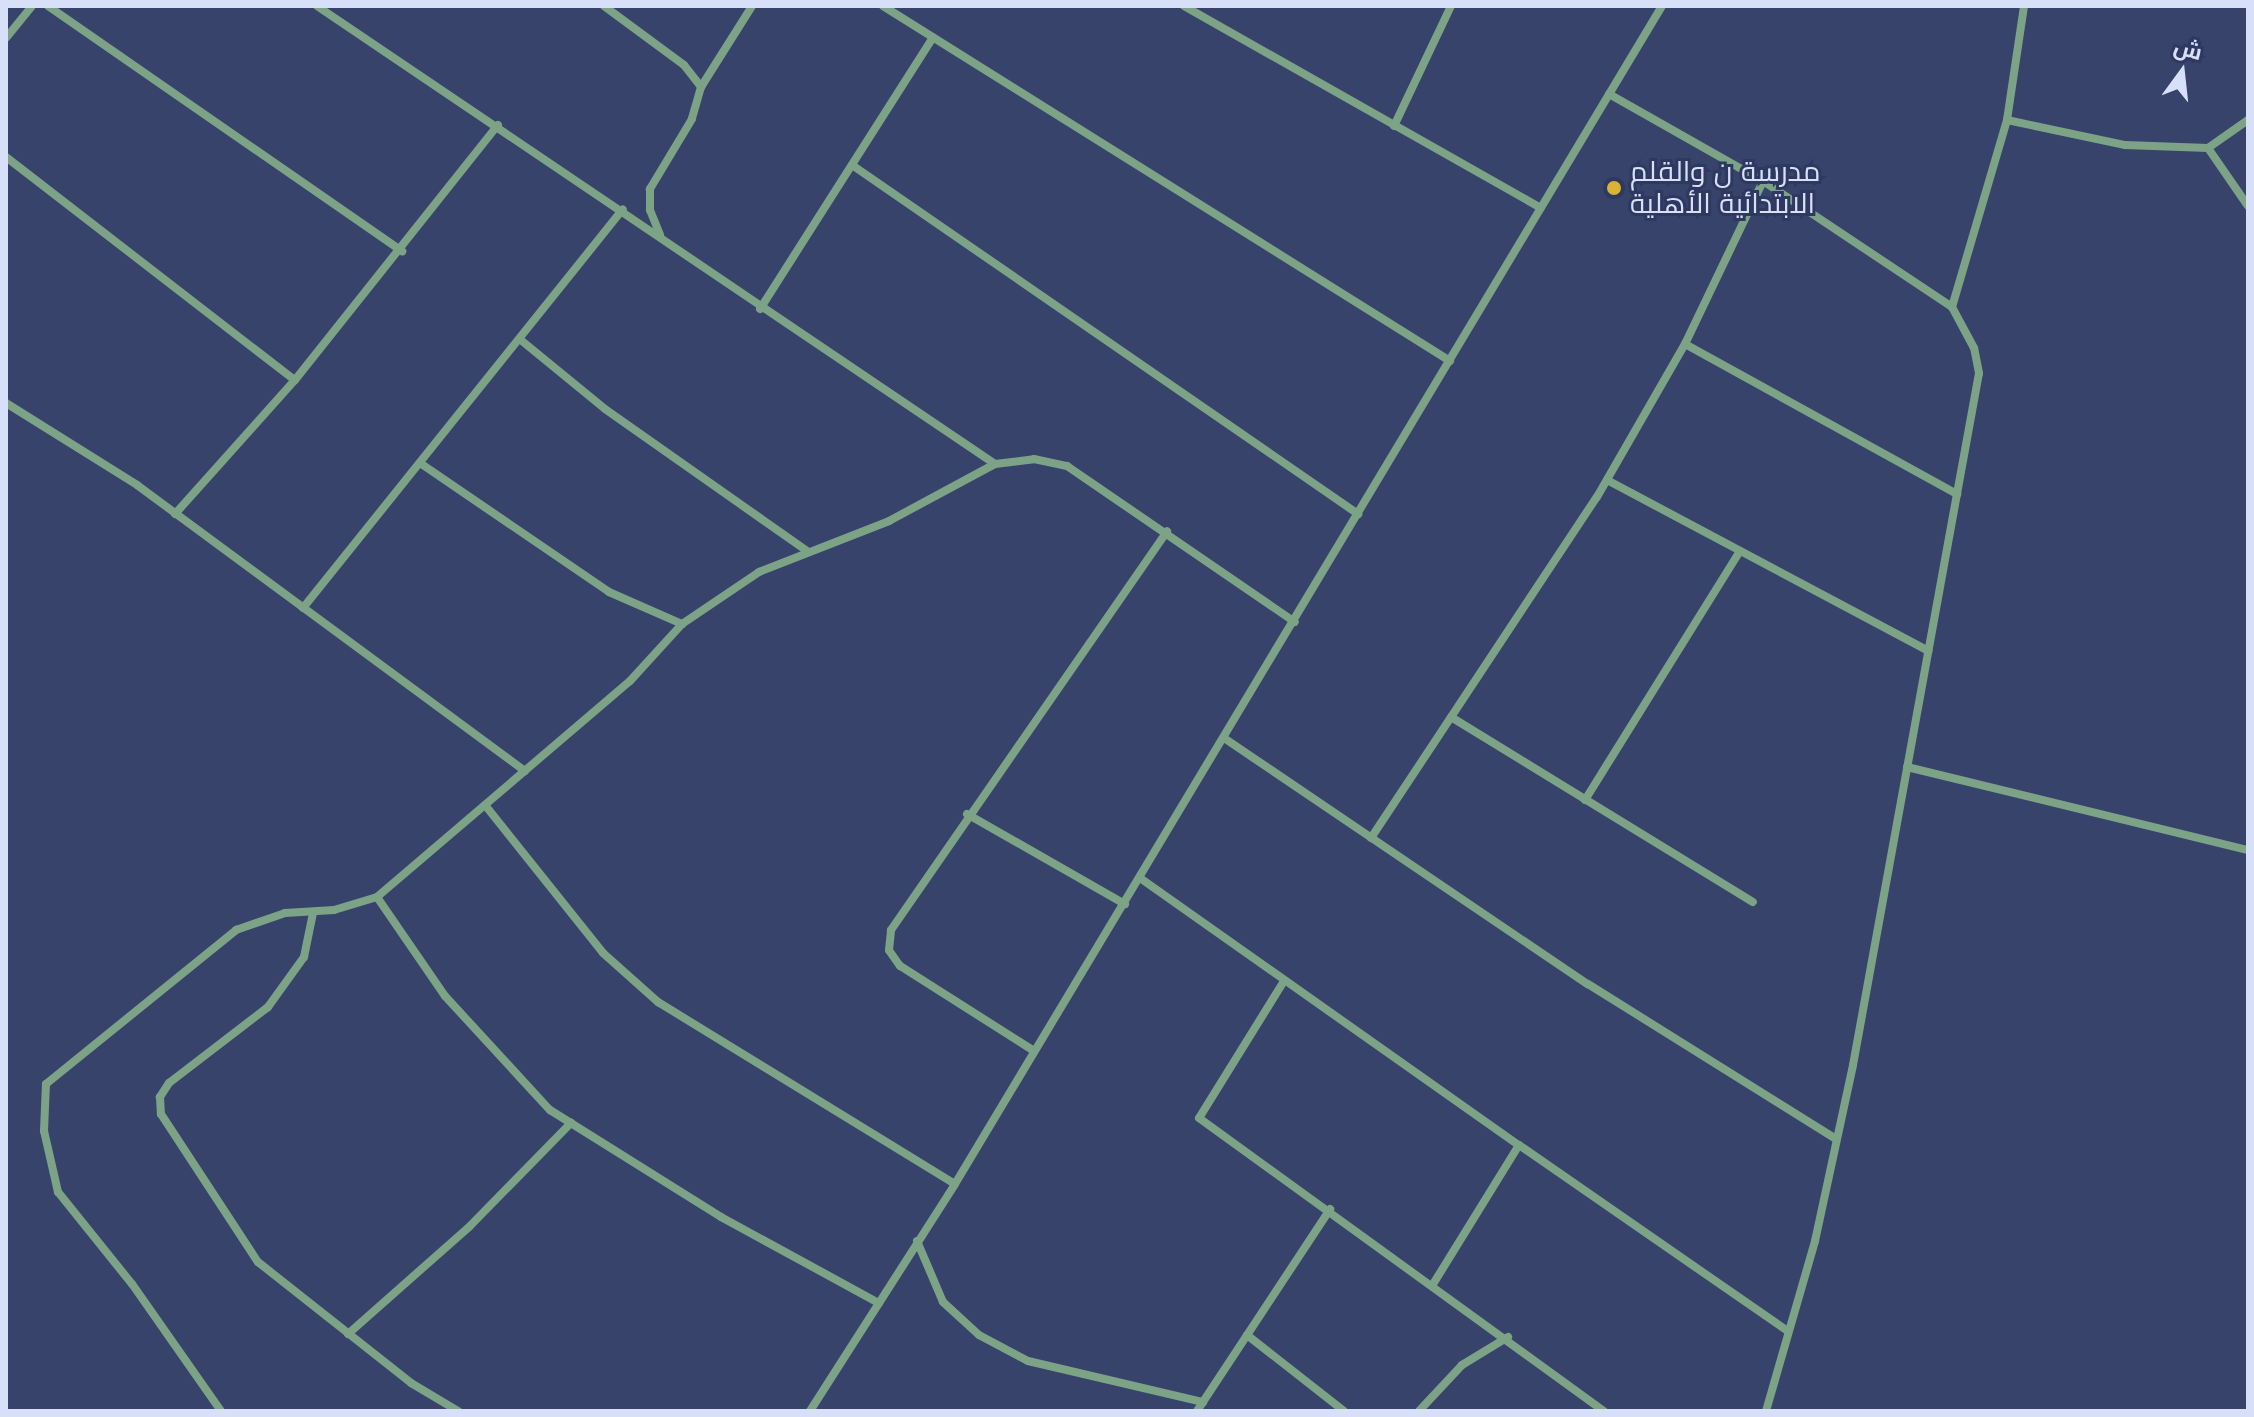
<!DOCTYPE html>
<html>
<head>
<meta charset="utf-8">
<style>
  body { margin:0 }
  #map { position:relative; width:2254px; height:1417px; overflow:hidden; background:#38436c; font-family:Jost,Cairo,sans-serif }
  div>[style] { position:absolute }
  .minor>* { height:8px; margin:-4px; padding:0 4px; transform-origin:4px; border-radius:4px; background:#7ca386 }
  .dots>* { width:22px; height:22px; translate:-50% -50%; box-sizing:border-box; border:4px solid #2e3860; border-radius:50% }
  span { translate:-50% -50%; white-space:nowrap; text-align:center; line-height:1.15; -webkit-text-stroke:6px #2e3860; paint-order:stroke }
  .poi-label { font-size:28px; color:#d8e0f9 }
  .left { translate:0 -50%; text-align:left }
  .frame { position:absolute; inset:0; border:8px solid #d8e0f9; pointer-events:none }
  .north { position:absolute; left:2142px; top:32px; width:80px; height:80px; -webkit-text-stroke:6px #2e3860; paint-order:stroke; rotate:15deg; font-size:22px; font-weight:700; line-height:32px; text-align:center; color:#d8e0f9 }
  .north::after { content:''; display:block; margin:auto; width:28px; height:36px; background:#d8e0f9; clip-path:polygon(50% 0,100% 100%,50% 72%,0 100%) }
</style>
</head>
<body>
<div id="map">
  <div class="minor">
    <i style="left:48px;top:6px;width:431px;rotate:34.7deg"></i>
    <i style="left:317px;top:6px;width:818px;rotate:34.04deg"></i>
    <i style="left:604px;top:6px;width:99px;rotate:36.4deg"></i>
    <i style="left:684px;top:65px;width:28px;rotate:52deg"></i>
    <i style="left:701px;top:87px;width:33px;rotate:106deg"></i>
    <i style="left:692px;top:119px;width:82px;rotate:121deg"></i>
    <i style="left:650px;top:189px;width:21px;rotate:90deg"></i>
    <i style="left:650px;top:210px;width:27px;rotate:68deg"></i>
    <i style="left:883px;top:6px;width:669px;rotate:32.05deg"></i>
    <i style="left:1184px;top:6px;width:410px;rotate:29.5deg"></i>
    <i style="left:6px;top:38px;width:41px;rotate:-50.9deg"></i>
    <i style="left:701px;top:87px;width:96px;rotate:-57.8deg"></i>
    <i style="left:1609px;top:94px;width:177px;rotate:29.5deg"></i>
    <i style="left:1763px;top:181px;width:227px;rotate:33.7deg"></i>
    <i style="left:2007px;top:120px;width:115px;rotate:-81.5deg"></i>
    <i style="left:1394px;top:126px;width:133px;rotate:-64.6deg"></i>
    <i style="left:2208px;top:148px;width:70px;rotate:55.4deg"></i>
    <i style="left:6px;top:157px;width:365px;rotate:37.7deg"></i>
    <i style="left:852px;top:165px;width:615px;rotate:34.59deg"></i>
    <i style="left:760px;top:309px;width:322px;rotate:-57.5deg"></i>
    <i style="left:522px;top:341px;width:107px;rotate:39.3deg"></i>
    <i style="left:605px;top:409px;width:247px;rotate:35.1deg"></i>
    <i style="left:1685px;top:344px;width:311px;rotate:28.9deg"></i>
    <i style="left:6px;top:403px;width:155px;rotate:32deg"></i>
    <i style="left:137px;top:485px;width:482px;rotate:36.4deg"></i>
    <i style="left:420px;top:463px;width:229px;rotate:34.3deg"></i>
    <i style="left:609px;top:592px;width:80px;rotate:23.7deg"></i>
    <i style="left:1607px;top:480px;width:364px;rotate:28deg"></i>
    <i style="left:175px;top:514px;width:180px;rotate:-48.2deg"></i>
    <i style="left:295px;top:380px;width:326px;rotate:-51.5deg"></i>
    <i style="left:303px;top:608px;width:511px;rotate:-51.27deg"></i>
    <i style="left:1451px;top:717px;width:354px;rotate:31.5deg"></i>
    <i style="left:1224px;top:738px;width:439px;rotate:34.1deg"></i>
    <i style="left:1588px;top:984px;width:292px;rotate:32deg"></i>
    <i style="left:1907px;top:767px;width:351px;rotate:13.7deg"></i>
    <i style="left:1585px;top:800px;width:293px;rotate:-58.1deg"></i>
    <i style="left:485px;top:805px;width:189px;rotate:51.4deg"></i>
    <i style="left:603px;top:953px;width:74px;rotate:41.7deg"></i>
    <i style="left:658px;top:1002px;width:348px;rotate:31.5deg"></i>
    <i style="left:967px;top:814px;width:182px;rotate:29.7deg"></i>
    <i style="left:1371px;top:838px;width:409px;rotate:-56.5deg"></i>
    <i style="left:1597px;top:497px;width:177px;rotate:-60.1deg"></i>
    <i style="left:1685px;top:344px;width:181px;rotate:-64.4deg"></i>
    <i style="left:1140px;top:878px;width:464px;rotate:35.2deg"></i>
    <i style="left:1519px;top:1145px;width:163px;rotate:121.7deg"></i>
    <i style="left:377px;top:897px;width:120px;rotate:55.5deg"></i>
    <i style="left:445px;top:996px;width:155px;rotate:47.4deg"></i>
    <i style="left:550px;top:1110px;width:202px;rotate:32deg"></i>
    <i style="left:721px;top:1217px;width:180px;rotate:28.6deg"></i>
    <i style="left:313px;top:913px;width:45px;rotate:101.6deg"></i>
    <i style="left:304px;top:957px;width:62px;rotate:125.8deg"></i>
    <i style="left:268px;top:1007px;width:125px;rotate:142.5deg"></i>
    <i style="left:169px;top:1083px;width:17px;rotate:123deg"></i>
    <i style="left:160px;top:1097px;width:17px;rotate:87deg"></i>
    <i style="left:161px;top:1114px;width:177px;rotate:56.8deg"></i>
    <i style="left:258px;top:1262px;width:195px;rotate:38.3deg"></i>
    <i style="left:411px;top:1383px;width:55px;rotate:30.8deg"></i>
    <i style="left:1284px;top:981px;width:161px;rotate:121.8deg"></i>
    <i style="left:1199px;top:1118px;width:500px;rotate:35.9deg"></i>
    <i style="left:1031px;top:1049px;width:155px;rotate:-147.6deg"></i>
    <i style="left:900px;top:966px;width:19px;rotate:-125deg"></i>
    <i style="left:889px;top:950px;width:20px;rotate:-84deg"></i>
    <i style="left:891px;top:930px;width:485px;rotate:-55.3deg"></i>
    <i style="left:1519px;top:1145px;width:325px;rotate:34.7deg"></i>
    <i style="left:917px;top:1241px;width:66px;rotate:66.9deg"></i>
    <i style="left:943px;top:1302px;width:49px;rotate:42.5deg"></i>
    <i style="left:979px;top:1335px;width:55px;rotate:28deg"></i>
    <i style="left:1028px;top:1361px;width:180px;rotate:13.2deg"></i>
    <i style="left:348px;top:1334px;width:162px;rotate:-41.5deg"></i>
    <i style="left:469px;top:1227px;width:146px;rotate:-45.6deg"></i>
    <i style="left:1247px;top:1335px;width:123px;rotate:38.1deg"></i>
    <i style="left:221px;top:1411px;width:155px;rotate:-125deg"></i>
    <i style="left:132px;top:1284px;width:118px;rotate:-128.8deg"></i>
    <i style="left:58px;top:1192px;width:63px;rotate:-102.9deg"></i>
    <i style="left:44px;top:1131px;width:47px;rotate:-87.6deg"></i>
    <i style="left:46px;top:1084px;width:245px;rotate:-39deg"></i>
    <i style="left:236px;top:930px;width:52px;rotate:-19.1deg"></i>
    <i style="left:285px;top:913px;width:49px;rotate:-3.5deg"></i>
    <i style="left:334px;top:910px;width:45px;rotate:-16.8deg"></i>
    <i style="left:377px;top:897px;width:333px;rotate:-40.5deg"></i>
    <i style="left:630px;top:681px;width:77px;rotate:-47.6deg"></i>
    <i style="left:682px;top:624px;width:93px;rotate:-34deg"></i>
    <i style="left:759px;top:572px;width:140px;rotate:-21.4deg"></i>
    <i style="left:889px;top:521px;width:120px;rotate:-28.3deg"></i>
    <i style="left:995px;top:464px;width:39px;rotate:-7deg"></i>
    <i style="left:1034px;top:459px;width:34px;rotate:12deg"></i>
    <i style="left:1067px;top:466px;width:276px;rotate:34.4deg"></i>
    <i style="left:810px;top:1411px;width:269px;rotate:-57.4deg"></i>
    <i style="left:955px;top:1184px;width:1374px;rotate:-59.03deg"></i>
    <i style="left:1197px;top:1411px;width:242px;rotate:-56.6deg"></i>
    <i style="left:1419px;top:1411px;width:63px;rotate:-46.9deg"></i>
    <i style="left:1462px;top:1365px;width:54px;rotate:-31.3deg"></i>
    <i style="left:1766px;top:1411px;width:177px;rotate:-73.9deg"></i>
    <i style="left:1815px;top:1241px;width:180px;rotate:-77.8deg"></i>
    <i style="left:1853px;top:1065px;width:703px;rotate:-79.68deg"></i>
    <i style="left:1979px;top:373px;width:25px;rotate:-101deg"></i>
    <i style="left:1974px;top:348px;width:47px;rotate:-118.2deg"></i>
    <i style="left:1952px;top:307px;width:195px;rotate:-73.6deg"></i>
    <i style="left:2007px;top:120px;width:121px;rotate:12deg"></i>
    <i style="left:2125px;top:145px;width:83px;rotate:2.1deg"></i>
    <i style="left:2208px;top:148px;width:49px;rotate:-35deg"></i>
  </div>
  <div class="dots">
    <i style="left:1614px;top:188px;background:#d9b334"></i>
  </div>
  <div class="poi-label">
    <span class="left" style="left:1630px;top:188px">مدرسة ن والقلم<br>الابتدائية الأهلية</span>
  </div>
  <div class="frame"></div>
  <div class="north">ش</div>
</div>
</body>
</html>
